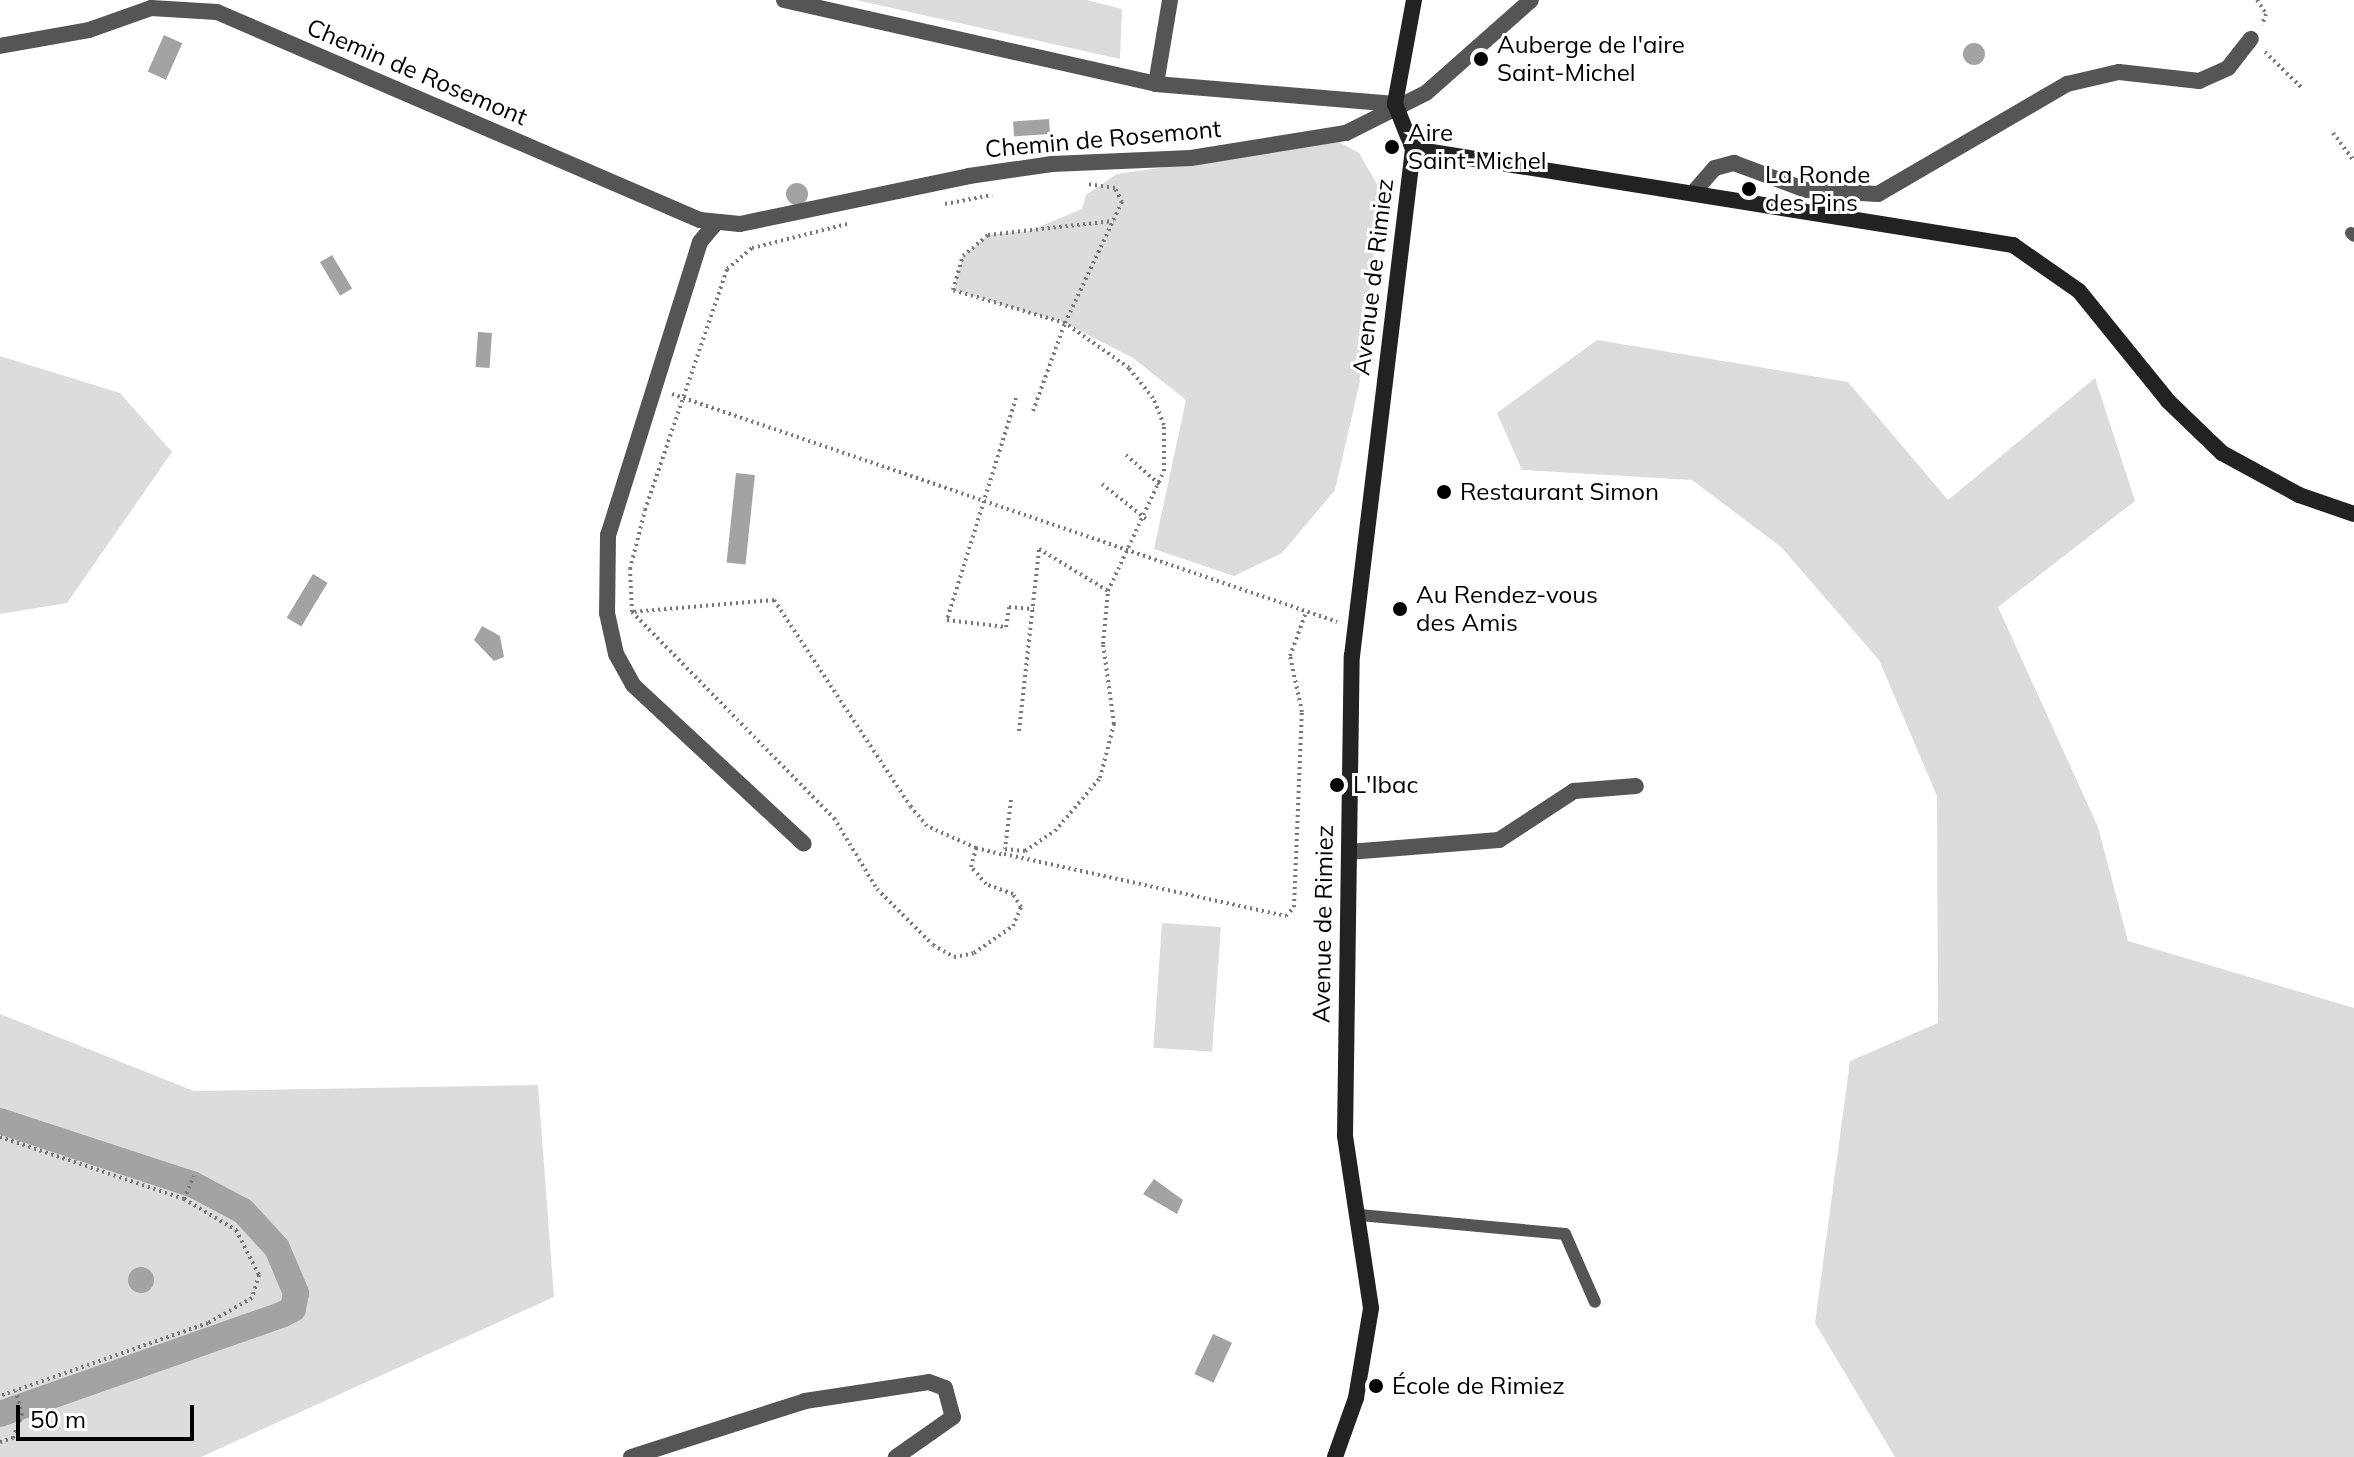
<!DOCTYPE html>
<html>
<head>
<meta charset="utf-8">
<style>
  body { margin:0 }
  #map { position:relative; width:2354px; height:1457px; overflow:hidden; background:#fff; font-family:Mulish,sans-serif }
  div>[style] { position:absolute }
  .green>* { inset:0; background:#dcdcdc; transform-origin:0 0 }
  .water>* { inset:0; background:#a3a3a3; transform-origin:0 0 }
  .round { border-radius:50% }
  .canal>* { height:26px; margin:-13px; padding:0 13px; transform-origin:13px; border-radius:13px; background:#a3a3a3 }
  .path>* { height:4px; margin-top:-2px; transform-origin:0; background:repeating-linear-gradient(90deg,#777 0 2px,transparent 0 6px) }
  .lane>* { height:12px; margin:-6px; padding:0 6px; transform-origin:6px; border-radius:6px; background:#555 }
  .street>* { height:16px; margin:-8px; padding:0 8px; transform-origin:8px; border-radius:8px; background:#555 }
  .secondary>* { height:16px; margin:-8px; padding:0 8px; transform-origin:8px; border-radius:8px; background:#222 }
  .dots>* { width:22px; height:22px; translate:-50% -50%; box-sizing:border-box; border:4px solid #fff; border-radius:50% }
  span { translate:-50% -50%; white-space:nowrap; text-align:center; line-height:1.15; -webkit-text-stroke:6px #fff; paint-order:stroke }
  .poi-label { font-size:24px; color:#000 }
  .left { translate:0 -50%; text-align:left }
  .street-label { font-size:24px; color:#000 }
  .scale { position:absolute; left:16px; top:1405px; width:178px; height:36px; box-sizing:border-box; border:4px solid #000; border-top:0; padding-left:10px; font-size:24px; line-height:28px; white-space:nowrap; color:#000; -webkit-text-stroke:6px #fff; paint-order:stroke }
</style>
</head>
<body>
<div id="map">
  <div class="green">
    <i style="clip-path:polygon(856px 0,1087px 0,1122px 9px,1120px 59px)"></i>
    <i style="clip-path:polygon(1339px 142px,1359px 153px,1381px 191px,1360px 381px,1335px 490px,1282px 553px,1234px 576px,1154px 549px,1186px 400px,1133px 358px,1065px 323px,953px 290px,963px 256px,988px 235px,1029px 231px,1082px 209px,1086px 195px,1117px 174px)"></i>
    <i style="clip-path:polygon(1597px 340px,1848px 382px,1948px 500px,2095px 378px,2135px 501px,1998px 607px,2098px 827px,2128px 941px,2354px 1008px,2354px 1457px,1895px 1457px,1815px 1323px,1850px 1061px,1938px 1023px,1937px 796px,1879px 660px,1781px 547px,1692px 480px,1522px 470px,1497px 413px)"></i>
    <i style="clip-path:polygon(0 356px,120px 393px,172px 452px,67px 603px,0 614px)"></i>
    <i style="left:1162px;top:923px;width:59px;height:125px;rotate:4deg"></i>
    <i style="clip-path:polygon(0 1014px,194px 1091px,538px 1085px,554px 1297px,201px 1457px,0 1457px)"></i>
  </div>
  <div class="water">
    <i style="left:164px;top:35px;width:20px;height:40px;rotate:24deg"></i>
    <i class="round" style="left:1963px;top:43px;width:22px;height:22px"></i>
    <i style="left:1049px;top:119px;width:15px;height:36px;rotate:86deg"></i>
    <i class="round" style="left:786px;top:183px;width:22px;height:22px"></i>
    <i style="left:332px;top:255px;width:39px;height:14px;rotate:59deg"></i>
    <i style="left:478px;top:332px;width:14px;height:35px;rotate:4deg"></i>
    <i style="left:736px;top:473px;width:19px;height:90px;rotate:6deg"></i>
    <i style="left:313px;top:574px;width:17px;height:51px;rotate:31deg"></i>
    <i style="clip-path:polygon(482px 626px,500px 636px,504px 657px,494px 661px,474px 640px)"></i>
    <i style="clip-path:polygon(1154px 1179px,1183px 1200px,1177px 1214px,1143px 1194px)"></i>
    <i class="round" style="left:128px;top:1267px;width:26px;height:26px"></i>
    <i style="left:1213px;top:1334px;width:21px;height:44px;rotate:25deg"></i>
  </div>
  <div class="canal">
    <i style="left:0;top:1121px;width:202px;rotate:18.2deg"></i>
    <i style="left:192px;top:1184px;width:58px;rotate:27.9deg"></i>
    <i style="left:243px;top:1211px;width:50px;rotate:47.4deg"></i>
    <i style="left:277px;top:1248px;width:49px;rotate:67.1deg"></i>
    <i style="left:296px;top:1293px;width:16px;rotate:101deg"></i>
    <i style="left:293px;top:1309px;width:13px;rotate:153deg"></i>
    <i style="left:281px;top:1315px;width:298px;rotate:160.6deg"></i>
  </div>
  <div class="path">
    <i style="left:2257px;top:0;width:17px;rotate:57deg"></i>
    <i style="left:2266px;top:14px;width:12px;rotate:110deg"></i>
    <i style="left:2265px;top:52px;width:52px;rotate:44.2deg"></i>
    <i style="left:2333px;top:133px;width:35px;rotate:53deg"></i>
    <i style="left:945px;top:204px;width:48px;rotate:-10.8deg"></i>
    <i style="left:672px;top:394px;width:703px;rotate:18.92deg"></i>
    <i style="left:1016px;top:398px;width:232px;rotate:107.3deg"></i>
    <i style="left:947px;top:620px;width:59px;rotate:6.8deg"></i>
    <i style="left:1006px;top:627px;width:20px;rotate:-81deg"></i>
    <i style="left:1009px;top:607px;width:25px;rotate:5deg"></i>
    <i style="left:1033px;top:411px;width:94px;rotate:-70deg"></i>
    <i style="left:1065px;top:323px;width:117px;rotate:-163.6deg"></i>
    <i style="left:953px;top:290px;width:35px;rotate:-74deg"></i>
    <i style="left:963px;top:256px;width:33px;rotate:-40deg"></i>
    <i style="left:988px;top:235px;width:126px;rotate:-6.4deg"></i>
    <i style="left:1126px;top:455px;width:45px;rotate:41.4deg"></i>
    <i style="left:1102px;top:484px;width:56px;rotate:38.5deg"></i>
    <i style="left:632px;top:612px;width:43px;rotate:-92.7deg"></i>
    <i style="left:630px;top:569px;width:61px;rotate:-75.7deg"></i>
    <i style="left:645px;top:510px;width:255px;rotate:-71.2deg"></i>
    <i style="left:727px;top:269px;width:33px;rotate:-40deg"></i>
    <i style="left:752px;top:248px;width:98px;rotate:-14.2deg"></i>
    <i style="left:1019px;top:731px;width:183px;rotate:-83.7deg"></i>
    <i style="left:1039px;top:549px;width:81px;rotate:31.3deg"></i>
    <i style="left:1011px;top:800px;width:49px;rotate:97deg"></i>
    <i style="left:1005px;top:849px;width:20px;rotate:6deg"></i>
    <i style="left:1025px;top:851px;width:36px;rotate:-34deg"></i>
    <i style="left:1055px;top:831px;width:70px;rotate:-49.7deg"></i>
    <i style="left:1100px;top:778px;width:56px;rotate:-75.5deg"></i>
    <i style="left:1114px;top:724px;width:81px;rotate:-97.8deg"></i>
    <i style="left:1103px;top:644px;width:53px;rotate:-84.6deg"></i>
    <i style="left:1108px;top:591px;width:132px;rotate:-65deg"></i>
    <i style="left:1164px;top:471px;width:46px;rotate:-90deg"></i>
    <i style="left:1164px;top:425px;width:29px;rotate:-112deg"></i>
    <i style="left:1153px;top:398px;width:38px;rotate:-129deg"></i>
    <i style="left:1129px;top:368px;width:78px;rotate:-144.9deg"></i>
    <i style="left:1065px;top:323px;width:134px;rotate:-64.8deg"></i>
    <i style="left:1122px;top:202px;width:16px;rotate:-117deg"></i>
    <i style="left:1115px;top:188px;width:28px;rotate:-172deg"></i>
    <i style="left:976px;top:848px;width:54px;rotate:-155.8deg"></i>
    <i style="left:927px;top:826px;width:25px;rotate:-130deg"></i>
    <i style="left:911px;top:807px;width:248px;rotate:-123.5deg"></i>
    <i style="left:774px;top:600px;width:143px;rotate:175.2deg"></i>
    <i style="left:632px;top:612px;width:289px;rotate:45.6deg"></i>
    <i style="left:834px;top:818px;width:83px;rotate:58.8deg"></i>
    <i style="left:877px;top:889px;width:79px;rotate:45deg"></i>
    <i style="left:933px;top:945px;width:24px;rotate:30deg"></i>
    <i style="left:954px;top:957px;width:20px;rotate:-11deg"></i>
    <i style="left:974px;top:953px;width:47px;rotate:-34.7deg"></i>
    <i style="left:1013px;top:926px;width:21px;rotate:-67deg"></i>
    <i style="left:1021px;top:907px;width:15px;rotate:-122deg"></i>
    <i style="left:1013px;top:894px;width:29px;rotate:-160deg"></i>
    <i style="left:986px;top:884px;width:23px;rotate:-131deg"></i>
    <i style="left:971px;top:867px;width:20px;rotate:-75deg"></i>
    <i style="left:976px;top:848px;width:29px;rotate:14deg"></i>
    <i style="left:1004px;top:854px;width:289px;rotate:12.4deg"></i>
    <i style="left:1286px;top:916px;width:12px;rotate:-48deg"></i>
    <i style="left:1294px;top:907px;width:195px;rotate:-87.7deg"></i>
    <i style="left:1302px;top:712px;width:57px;rotate:-102.1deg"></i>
    <i style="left:1290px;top:656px;width:44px;rotate:-69.9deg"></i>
    <i style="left:0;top:1137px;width:194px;rotate:18.6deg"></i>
    <i style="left:184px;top:1199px;width:61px;rotate:30.8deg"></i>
    <i style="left:236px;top:1230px;width:51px;rotate:62.9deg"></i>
    <i style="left:259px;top:1275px;width:24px;rotate:107deg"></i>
    <i style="left:252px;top:1298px;width:51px;rotate:150.4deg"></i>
    <i style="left:208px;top:1323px;width:220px;rotate:160.7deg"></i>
    <i style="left:184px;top:1199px;width:25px;rotate:-67deg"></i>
    <i style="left:0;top:1442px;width:14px;rotate:-17deg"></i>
    <i style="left:13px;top:1438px;width:25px;rotate:-69deg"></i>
    <i style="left:22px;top:1415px;width:25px;rotate:-104deg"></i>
  </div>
  <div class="lane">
    <i style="left:2351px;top:233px;width:4px;rotate:45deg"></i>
    <i style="left:1360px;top:1215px;width:206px;rotate:5.3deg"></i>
    <i style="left:1565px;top:1234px;width:74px;rotate:66.2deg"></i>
  </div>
  <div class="street">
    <i style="left:784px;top:0;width:381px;rotate:12.7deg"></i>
    <i style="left:1156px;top:84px;width:240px;rotate:4.8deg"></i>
    <i style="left:0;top:46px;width:90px;rotate:-10.2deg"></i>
    <i style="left:89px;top:30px;width:66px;rotate:-19.5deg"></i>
    <i style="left:151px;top:8px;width:66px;rotate:3.5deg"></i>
    <i style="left:217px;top:12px;width:526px;rotate:23.3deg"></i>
    <i style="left:700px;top:220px;width:40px;rotate:5.7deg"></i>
    <i style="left:740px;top:224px;width:234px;rotate:-11.8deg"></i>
    <i style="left:969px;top:176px;width:84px;rotate:-8.2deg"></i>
    <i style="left:1052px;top:164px;width:139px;rotate:-2.5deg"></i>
    <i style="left:1191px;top:158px;width:157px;rotate:-9.2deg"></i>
    <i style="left:1346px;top:133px;width:89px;rotate:-26.6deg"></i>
    <i style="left:1426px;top:93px;width:140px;rotate:-41.5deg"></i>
    <i style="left:1156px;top:84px;width:85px;rotate:-80.5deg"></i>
    <i style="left:1693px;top:193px;width:33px;rotate:-49deg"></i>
    <i style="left:1715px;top:168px;width:20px;rotate:-15deg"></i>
    <i style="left:1734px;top:163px;width:77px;rotate:20.6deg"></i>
    <i style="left:1806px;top:190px;width:72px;rotate:3.2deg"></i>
    <i style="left:1878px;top:194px;width:219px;rotate:-30.2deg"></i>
    <i style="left:2067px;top:84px;width:53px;rotate:-13deg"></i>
    <i style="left:2119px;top:72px;width:81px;rotate:6.4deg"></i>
    <i style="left:2199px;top:81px;width:32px;rotate:-24deg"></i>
    <i style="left:2228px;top:68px;width:37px;rotate:-52deg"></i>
    <i style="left:715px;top:224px;width:23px;rotate:130deg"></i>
    <i style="left:700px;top:242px;width:307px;rotate:107.4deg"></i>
    <i style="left:608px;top:535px;width:78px;rotate:90.7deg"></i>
    <i style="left:607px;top:613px;width:42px;rotate:77.6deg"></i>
    <i style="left:616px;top:654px;width:35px;rotate:61deg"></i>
    <i style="left:633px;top:685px;width:233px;rotate:42.9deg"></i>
    <i style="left:1349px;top:852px;width:150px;rotate:-4.6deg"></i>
    <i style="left:1499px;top:840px;width:90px;rotate:-33.2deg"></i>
    <i style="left:1574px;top:791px;width:62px;rotate:-4.6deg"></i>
    <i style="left:631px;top:1457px;width:183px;rotate:-17.8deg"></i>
    <i style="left:805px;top:1401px;width:125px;rotate:-8.7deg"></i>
    <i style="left:929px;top:1382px;width:17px;rotate:21deg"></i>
    <i style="left:945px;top:1388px;width:30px;rotate:75deg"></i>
    <i style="left:953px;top:1417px;width:70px;rotate:144.9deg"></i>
  </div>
  <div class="secondary">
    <i style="left:1414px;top:0;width:106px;rotate:100.4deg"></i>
    <i style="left:1395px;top:104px;width:48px;rotate:68.2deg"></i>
    <i style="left:1413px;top:149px;width:608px;rotate:9.09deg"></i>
    <i style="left:2013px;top:245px;width:80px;rotate:34.9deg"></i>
    <i style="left:2079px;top:291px;width:141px;rotate:51deg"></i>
    <i style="left:2168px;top:401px;width:75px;rotate:43.9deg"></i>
    <i style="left:2222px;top:453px;width:88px;rotate:28.6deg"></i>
    <i style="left:2299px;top:495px;width:58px;rotate:19.1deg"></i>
    <i style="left:1335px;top:1457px;width:63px;rotate:-70.4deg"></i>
    <i style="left:1356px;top:1398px;width:91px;rotate:-80.5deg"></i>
    <i style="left:1371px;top:1308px;width:174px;rotate:-98.6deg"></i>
    <i style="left:1345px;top:1136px;width:480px;rotate:-89.2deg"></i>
    <i style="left:1352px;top:656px;width:511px;rotate:-83.14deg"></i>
  </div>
  <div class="dots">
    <i style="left:1481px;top:59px;background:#000"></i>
    <i style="left:1392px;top:147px;background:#000"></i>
    <i style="left:1749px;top:189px;background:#000"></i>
    <i style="left:1444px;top:492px;background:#000"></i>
    <i style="left:1400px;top:609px;background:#000"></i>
    <i style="left:1337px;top:785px;background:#000"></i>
    <i style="left:1376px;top:1386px;background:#000"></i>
  </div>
  <div class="poi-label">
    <span class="left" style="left:1497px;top:59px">Auberge de l'aire<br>Saint-Michel</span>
    <span class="left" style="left:1408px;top:147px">Aire<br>Saint-Michel</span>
    <span class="left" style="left:1765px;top:189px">La Ronde<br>des Pins</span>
    <span class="left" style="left:1460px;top:492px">Restaurant Simon</span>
    <span class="left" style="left:1416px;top:609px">Au Rendez-vous<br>des Amis</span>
    <span class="left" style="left:1353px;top:785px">L'Ibac</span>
    <span class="left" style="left:1392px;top:1386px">École de Rimiez</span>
  </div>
  <div class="street-label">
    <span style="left:417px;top:72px;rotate:23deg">Chemin de Rosemont</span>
    <span style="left:1103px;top:139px;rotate:-5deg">Chemin de Rosemont</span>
    <span style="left:1373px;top:277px;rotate:-83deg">Avenue de Rimiez</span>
    <span style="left:1323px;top:924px;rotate:-89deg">Avenue de Rimiez</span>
  </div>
  <div class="scale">50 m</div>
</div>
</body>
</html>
